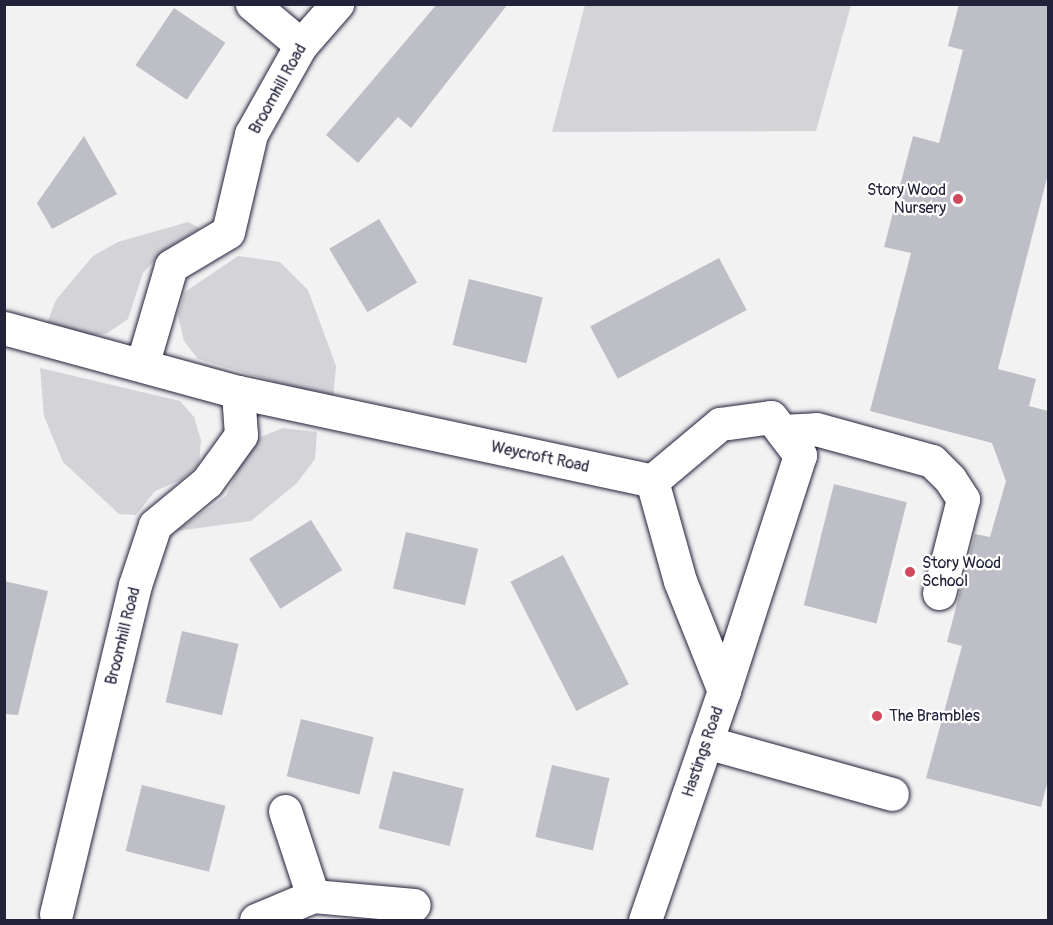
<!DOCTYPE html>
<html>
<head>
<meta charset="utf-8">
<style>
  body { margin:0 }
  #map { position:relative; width:1053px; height:925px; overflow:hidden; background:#f2f2f3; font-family:Pangolin,sans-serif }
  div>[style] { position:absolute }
  .green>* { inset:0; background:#d3d3d8 }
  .building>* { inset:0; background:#bebec6; transform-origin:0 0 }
  .roads { filter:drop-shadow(0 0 2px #22223b) drop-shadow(0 0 2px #22223b) }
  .minor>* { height:33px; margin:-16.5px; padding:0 16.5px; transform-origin:16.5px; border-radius:16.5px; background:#fff }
  .dots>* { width:16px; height:16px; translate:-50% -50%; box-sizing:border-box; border:3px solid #fff; border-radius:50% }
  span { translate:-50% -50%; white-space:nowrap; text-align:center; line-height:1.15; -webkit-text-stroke:4.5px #fff; paint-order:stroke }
  .street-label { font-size:16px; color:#22223b }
  .poi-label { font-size:16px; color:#22223b }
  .right { translate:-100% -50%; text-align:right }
  .left { translate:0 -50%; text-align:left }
  .frame { position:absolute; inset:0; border:6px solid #22223b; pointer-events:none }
</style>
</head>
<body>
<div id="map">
  <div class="green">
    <i style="clip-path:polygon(585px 5px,585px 4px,851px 5px,816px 131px,552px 132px)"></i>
    <i style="clip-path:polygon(188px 222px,200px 228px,162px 252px,143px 273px,128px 319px,106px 334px,85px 336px,46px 326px,56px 300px,93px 256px,118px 242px)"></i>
    <i style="clip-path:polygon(238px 256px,280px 262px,308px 290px,336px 366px,333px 399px,198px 359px,184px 341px,178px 316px,185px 292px)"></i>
    <i style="clip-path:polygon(40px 368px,180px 401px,194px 417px,201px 440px,199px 464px,181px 480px,155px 491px,136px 515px,119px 514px,63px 462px,44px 416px)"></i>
    <i style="clip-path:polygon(283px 428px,317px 432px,315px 459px,297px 483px,251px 521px,176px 531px,226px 496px,251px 441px)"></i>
  </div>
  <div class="building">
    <i style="clip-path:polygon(437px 4px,508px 4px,411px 128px,398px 117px,358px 163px,326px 135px)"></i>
    <i style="clip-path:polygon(959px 4px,1048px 4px,1048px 174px,998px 369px,1036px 379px,1029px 406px,1048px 411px,1048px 780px,1041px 807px,926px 778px,962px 646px,947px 642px,975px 534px,990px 537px,1006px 481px,992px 443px,870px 411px,911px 253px,884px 247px,913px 136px,939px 143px,963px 50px,948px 46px)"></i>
    <i style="left:174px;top:8px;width:62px;height:69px;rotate:34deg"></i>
    <i style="clip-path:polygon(84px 136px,117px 194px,52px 229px,37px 203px)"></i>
    <i style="left:379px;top:219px;width:74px;height:58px;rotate:59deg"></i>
    <i style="left:719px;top:258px;width:59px;height:146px;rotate:62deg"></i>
    <i style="left:469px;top:279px;width:76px;height:68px;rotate:14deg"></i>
    <i style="left:834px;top:484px;width:75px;height:125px;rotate:14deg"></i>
    <i style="left:311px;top:520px;width:59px;height:73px;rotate:58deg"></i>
    <i style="left:406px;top:532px;width:74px;height:58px;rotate:13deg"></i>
    <i style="left:563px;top:555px;width:145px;height:59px;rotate:63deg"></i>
    <i style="clip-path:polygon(4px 581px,48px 591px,18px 715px,4px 714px)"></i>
    <i style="left:182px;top:631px;width:58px;height:73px;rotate:13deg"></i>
    <i style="left:301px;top:719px;width:75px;height:59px;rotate:14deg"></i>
    <i style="left:552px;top:765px;width:59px;height:74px;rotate:13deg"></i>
    <i style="left:393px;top:771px;width:73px;height:59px;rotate:14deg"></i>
    <i style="left:142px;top:785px;width:86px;height:68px;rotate:14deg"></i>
  </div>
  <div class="roads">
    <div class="minor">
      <i style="left:252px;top:4px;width:64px;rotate:39.9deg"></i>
      <i style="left:4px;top:328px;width:243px;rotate:15.3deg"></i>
      <i style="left:238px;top:392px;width:423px;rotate:12.1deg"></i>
      <i style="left:652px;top:481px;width:89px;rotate:-40deg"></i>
      <i style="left:720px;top:424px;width:51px;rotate:-7.8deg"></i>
      <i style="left:771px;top:417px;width:48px;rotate:52.7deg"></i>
      <i style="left:800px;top:455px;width:248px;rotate:107.9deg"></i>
      <i style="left:143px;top:362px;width:100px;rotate:-73.7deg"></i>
      <i style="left:171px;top:266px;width:66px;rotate:-30.8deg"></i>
      <i style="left:228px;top:232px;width:101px;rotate:-76.8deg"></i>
      <i style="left:251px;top:134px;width:102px;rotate:-60.7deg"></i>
      <i style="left:301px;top:45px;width:55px;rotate:-48.7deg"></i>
      <i style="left:782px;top:431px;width:34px;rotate:-3deg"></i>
      <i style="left:816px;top:429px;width:120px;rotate:15.4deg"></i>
      <i style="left:932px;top:461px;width:25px;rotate:45deg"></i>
      <i style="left:950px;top:479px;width:24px;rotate:57deg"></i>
      <i style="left:963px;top:499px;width:97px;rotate:104.3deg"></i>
      <i style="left:706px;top:742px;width:193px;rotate:15.6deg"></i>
      <i style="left:285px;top:811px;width:89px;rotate:71.8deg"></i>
      <i style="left:56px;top:914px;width:338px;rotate:-76.5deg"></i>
      <i style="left:135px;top:585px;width:63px;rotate:-71.6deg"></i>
      <i style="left:155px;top:525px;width:67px;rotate:-39.6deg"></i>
      <i style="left:207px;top:482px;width:58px;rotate:-54.1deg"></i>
      <i style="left:241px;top:435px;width:43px;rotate:-94deg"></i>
      <i style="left:256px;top:920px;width:62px;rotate:-22.8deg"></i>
      <i style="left:313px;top:896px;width:101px;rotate:5.1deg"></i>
      <i style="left:645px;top:920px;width:242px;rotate:-71deg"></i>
      <i style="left:724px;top:691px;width:118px;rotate:-111.8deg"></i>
      <i style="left:680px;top:581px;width:104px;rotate:-105.6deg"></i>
    </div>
  </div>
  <div class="dots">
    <i style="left:958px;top:199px;background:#d1495b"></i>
    <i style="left:910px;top:572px;background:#d1495b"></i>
    <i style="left:877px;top:716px;background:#d1495b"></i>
  </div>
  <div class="street-label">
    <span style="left:278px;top:89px;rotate:-61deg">Broomhill Road</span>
    <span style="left:540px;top:457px;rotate:12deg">Weycroft Road</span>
    <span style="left:123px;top:636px;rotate:-76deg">Broomhill Road</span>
    <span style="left:703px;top:752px;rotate:-71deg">Hastings Road</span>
  </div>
  <div class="poi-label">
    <span class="right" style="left:946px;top:199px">Story Wood<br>Nursery</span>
    <span class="left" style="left:922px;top:572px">Story Wood<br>School</span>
    <span class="left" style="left:889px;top:716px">The Brambles</span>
  </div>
  <div class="frame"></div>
</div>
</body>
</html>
